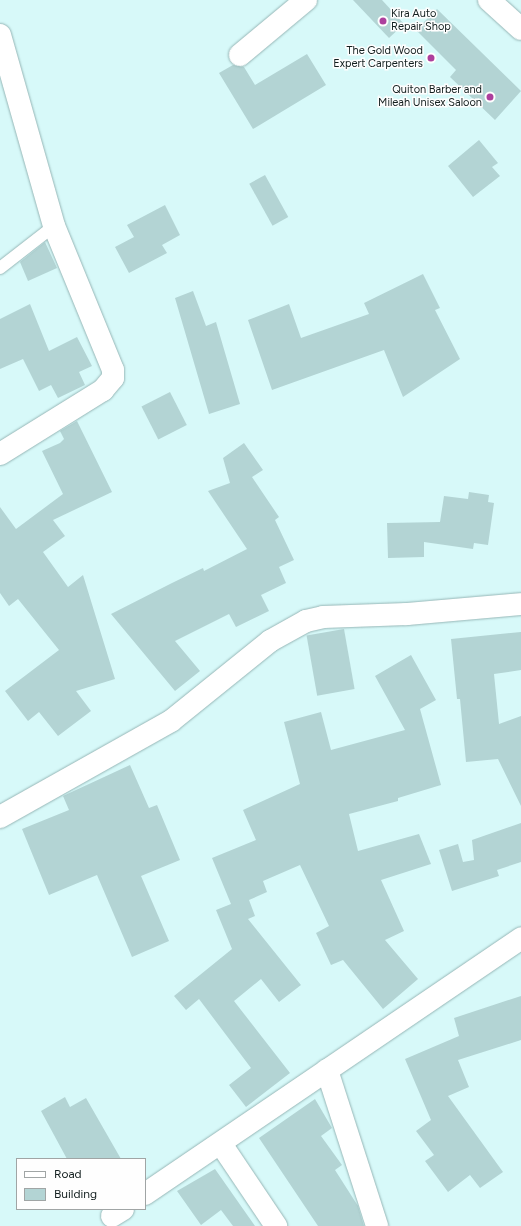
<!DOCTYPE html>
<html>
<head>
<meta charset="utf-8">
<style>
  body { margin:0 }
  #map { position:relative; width:521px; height:1226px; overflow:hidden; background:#d7f9f9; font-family:Figtree,sans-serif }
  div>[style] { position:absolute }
  .building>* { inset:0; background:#b3d4d4; transform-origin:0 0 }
  .roads { filter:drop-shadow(0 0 1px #96b6b6) drop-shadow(0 0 1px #96b6b6) }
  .service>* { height:12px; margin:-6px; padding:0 6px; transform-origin:6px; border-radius:6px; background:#fff }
  .minor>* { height:22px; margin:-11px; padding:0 11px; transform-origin:11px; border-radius:11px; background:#fff }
  .secondary>* { height:22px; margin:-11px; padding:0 11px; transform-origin:11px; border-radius:11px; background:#fff }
  .dots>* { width:11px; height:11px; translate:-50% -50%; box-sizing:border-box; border:2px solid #fefefe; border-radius:50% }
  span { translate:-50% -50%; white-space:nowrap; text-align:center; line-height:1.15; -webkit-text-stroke:3px #fefefe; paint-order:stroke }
  .poi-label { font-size:11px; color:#131f1f }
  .left { translate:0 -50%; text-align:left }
  .right { translate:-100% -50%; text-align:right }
  .legend { position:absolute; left:16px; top:1158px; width:130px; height:52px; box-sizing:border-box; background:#fefefe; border:1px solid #a0a5a5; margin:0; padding:5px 7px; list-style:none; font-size:12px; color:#131f1f }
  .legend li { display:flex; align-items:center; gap:8px; height:20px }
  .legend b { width:20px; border:1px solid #a0a5a5 }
</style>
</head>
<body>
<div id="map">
  <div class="building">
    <i style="clip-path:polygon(353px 0,382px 0,404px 24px,389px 38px)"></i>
    <i style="clip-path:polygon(437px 9px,521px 91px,495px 120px,450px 77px,456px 70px,416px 30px)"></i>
    <i style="clip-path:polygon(307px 54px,326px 85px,253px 129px,219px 73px,233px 65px,244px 67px,255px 85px)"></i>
    <i style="clip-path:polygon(479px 140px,498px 163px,492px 167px,500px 176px,473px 197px,448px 166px)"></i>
    <i style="left:265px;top:175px;width:48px;height:18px;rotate:61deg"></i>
    <i style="clip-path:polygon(165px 205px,180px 235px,162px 245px,167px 253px,129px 273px,115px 247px,134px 237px,127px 225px)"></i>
    <i style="clip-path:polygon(45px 242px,57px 268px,28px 281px,20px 262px)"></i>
    <i style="clip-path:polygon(423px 274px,440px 308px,435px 310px,460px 359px,403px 397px,384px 350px,272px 390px,248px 320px,289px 304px,301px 338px,369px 314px,364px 303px)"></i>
    <i style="clip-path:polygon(193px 291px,206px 326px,216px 322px,240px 404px,209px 414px,175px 298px)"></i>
    <i style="clip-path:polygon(30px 304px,49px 351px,77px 337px,92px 366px,79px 372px,85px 385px,58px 398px,51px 385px,39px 391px,23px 359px,0 369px,0 319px)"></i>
    <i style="left:170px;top:392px;width:37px;height:32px;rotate:63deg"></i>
    <i style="clip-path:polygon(77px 421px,112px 492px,53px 520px,65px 536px,43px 552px,68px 587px,83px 575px,115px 679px,76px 691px,91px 711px,58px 736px,39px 712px,28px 721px,5px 691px,59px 650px,18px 599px,9px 606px,0 593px,0 507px,16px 529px,63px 494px,42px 451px,60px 443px,64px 439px,60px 431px)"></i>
    <i style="clip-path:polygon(244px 443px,263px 470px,252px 477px,279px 517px,275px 520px,294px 560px,279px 567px,286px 583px,261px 595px,269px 611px,236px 627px,229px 614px,175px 641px,200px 671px,175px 691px,111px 614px,172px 583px,203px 568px,204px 571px,247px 549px,208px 491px,230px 483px,223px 458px)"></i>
    <i style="clip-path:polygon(469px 492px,489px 495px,488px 502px,494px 503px,488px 545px,474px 543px,473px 549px,424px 542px,424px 557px,388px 558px,387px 523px,440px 522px,444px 496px,468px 499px)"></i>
    <i style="left:344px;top:629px;width:61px;height:38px;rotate:80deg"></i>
    <i style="clip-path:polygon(521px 632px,521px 670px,494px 674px,499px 724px,521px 716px,521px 806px,498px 759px,466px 762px,460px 699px,457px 699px,451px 639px)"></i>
    <i style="clip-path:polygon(411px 655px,436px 700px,420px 709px,441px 785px,398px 798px,398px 801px,349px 814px,358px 851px,419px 834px,431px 864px,381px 880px,404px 931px,385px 940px,418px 979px,383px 1009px,343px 960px,331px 965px,316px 933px,329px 926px,300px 865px,263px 881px,267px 892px,249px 900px,255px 916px,248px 919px,301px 985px,279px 1002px,261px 979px,234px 1001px,290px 1073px,246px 1107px,229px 1085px,251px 1068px,199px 999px,186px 1010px,174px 996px,232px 949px,216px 910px,231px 904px,212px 858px,256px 840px,243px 810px,300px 784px,284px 722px,321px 712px,331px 750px,405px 730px,375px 676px)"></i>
    <i style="clip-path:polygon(130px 765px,149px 808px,157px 805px,180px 860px,141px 876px,169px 941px,132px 957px,97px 875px,49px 895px,22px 829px,69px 810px,63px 796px)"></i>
    <i style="clip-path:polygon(521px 823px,521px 862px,497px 870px,499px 876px,452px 891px,439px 850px,458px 844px,463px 862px,474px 860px,472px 840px)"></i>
    <i style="clip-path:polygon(521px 996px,521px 1040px,458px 1060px,469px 1087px,448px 1096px,503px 1172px,480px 1188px,470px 1175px,448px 1192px,425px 1161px,434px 1155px,416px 1131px,431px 1120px,405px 1059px,459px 1036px,454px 1018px)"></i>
    <i style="clip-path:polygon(65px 1097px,70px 1107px,86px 1098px,121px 1159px,67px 1159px,41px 1111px)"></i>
    <i style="clip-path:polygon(315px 1099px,332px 1128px,321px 1136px,342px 1165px,335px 1170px,358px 1206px,364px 1226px,318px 1226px,259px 1138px)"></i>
    <i style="clip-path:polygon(215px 1169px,255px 1226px,233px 1226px,221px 1210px,201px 1225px,177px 1191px)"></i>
  </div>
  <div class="roads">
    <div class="service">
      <i style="left:0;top:268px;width:68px;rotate:-37.9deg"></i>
    </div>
    <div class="minor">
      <i style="left:0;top:35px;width:198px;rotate:74.2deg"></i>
      <i style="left:54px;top:226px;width:156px;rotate:67.7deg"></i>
      <i style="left:113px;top:370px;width:8px;rotate:90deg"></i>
      <i style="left:113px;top:378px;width:16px;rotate:130deg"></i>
      <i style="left:103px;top:390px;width:121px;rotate:148.1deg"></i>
      <i style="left:240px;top:55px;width:86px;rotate:-39.8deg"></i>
      <i style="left:0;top:817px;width:196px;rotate:-29.3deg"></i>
      <i style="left:171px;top:721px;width:127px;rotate:-38.9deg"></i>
      <i style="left:270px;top:641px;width:41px;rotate:-29.1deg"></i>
      <i style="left:306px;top:621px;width:17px;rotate:-13deg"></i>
      <i style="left:323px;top:617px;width:84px;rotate:-2deg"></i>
      <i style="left:407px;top:614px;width:114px;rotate:-5deg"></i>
      <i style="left:327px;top:1070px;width:164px;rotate:72.2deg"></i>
      <i style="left:221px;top:1144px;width:99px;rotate:56.1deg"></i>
      <i style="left:145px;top:1194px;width:455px;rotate:-34.2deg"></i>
      <i style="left:112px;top:1216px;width:13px;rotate:-32deg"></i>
    </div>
    <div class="secondary">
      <i style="left:489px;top:0;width:43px;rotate:42.2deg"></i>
    </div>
  </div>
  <div class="dots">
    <i style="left:383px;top:21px;background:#ad3f9d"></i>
    <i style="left:431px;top:58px;background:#ad3f9d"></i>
    <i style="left:490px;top:97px;background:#ad3f9d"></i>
  </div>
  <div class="poi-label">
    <span class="left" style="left:391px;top:21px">Kira Auto<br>Repair Shop</span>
    <span class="right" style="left:423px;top:58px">The Gold Wood<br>Expert Carpenters</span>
    <span class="right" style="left:482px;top:97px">Quiton Barber and<br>Mileah Unisex Saloon</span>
  </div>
  <ul class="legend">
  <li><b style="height:5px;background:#fff"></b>Road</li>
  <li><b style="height:11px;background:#b3d4d4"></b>Building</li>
  </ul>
</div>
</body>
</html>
